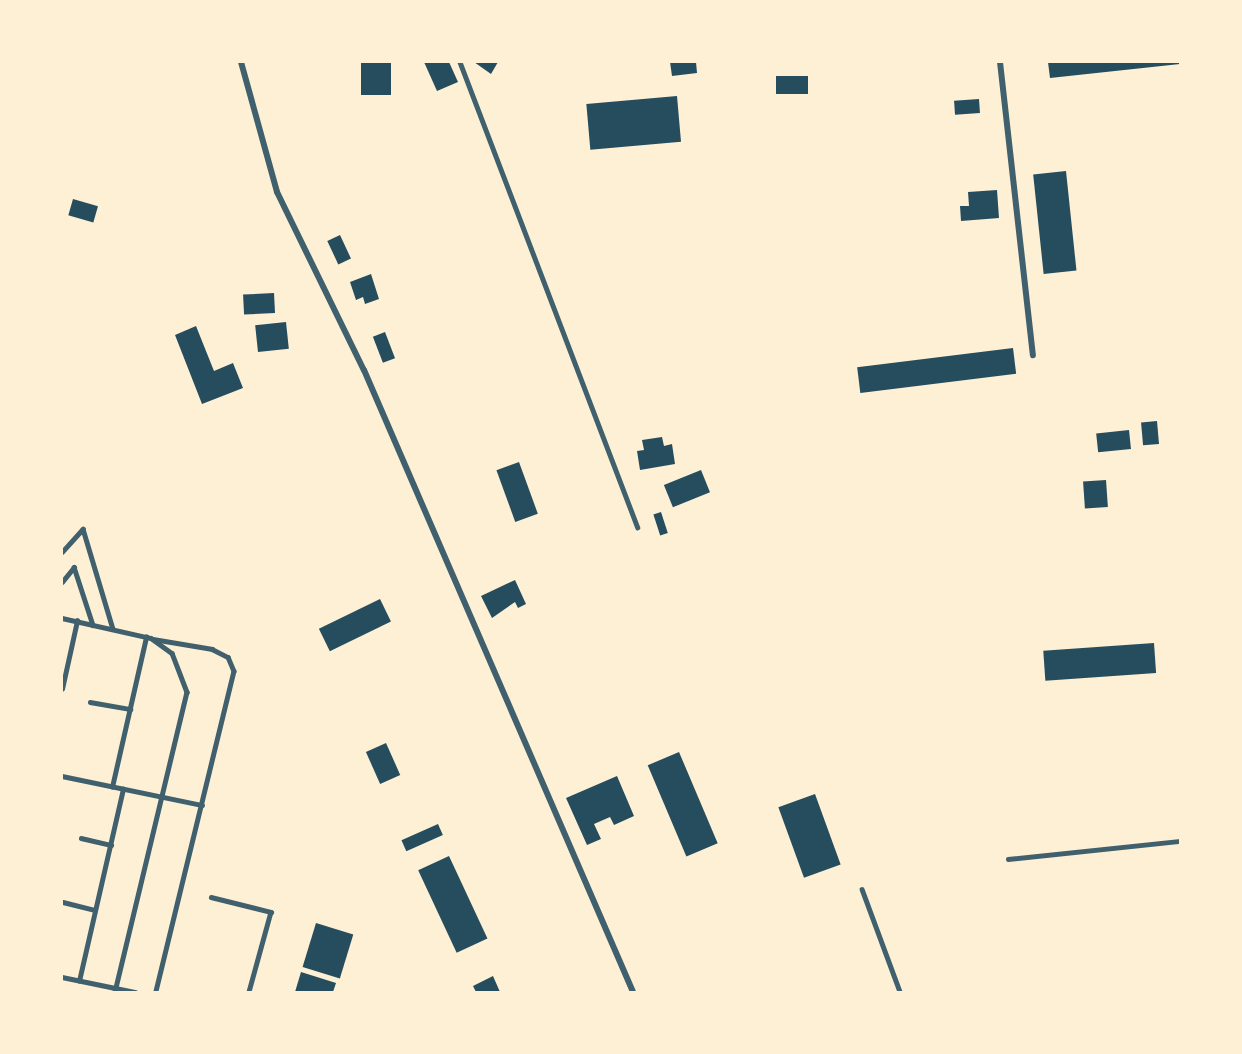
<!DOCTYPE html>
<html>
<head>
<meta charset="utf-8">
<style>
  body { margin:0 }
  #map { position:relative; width:1242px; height:1054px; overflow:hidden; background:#fdf0d5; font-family:"Crimson Pro",serif }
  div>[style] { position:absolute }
  .building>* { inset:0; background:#264d5e; transform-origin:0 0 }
  .service>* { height:4.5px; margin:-2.25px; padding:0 2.25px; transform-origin:2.25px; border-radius:2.25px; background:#3f606c }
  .minor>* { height:6px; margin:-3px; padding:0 3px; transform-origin:3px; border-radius:3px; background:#3f606c }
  span { translate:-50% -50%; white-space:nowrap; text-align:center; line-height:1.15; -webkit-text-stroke:6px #fdf0d5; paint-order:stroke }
  .frame { position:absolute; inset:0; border:63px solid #fdf0d5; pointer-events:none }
</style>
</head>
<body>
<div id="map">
  <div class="building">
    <i style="left:361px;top:62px;width:30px;height:33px"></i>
    <i style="clip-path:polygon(424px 62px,449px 62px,458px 82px,437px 91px)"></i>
    <i style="clip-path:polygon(474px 62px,498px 62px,491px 74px)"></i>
    <i style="clip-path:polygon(670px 62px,696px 62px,697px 73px,672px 76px)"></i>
    <i style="clip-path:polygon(1048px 62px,1180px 62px,1180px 64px,1050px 78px)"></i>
    <i style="left:808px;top:76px;width:18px;height:32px;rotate:90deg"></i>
    <i style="left:677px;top:96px;width:46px;height:91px;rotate:85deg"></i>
    <i style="left:979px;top:99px;width:14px;height:25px;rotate:86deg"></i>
    <i style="left:1066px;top:171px;width:100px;height:33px;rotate:84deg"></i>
    <i style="clip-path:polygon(997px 190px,999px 218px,961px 221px,960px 206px,969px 206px,968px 192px)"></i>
    <i style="left:73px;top:199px;width:26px;height:17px;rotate:16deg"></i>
    <i style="left:340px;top:235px;width:26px;height:14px;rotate:65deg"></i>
    <i style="clip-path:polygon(371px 274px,379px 299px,365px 304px,363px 297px,356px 300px,350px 282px)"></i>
    <i style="left:274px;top:293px;width:20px;height:31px;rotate:87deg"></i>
    <i style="left:286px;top:322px;width:27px;height:31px;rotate:84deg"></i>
    <i style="clip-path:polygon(196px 326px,214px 371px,233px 363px,243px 388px,202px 404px,175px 335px)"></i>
    <i style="left:385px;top:332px;width:28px;height:13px;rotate:69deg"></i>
    <i style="left:1013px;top:348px;width:26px;height:157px;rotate:83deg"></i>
    <i style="left:1157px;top:421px;width:23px;height:16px;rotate:85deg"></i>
    <i style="left:1129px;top:430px;width:19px;height:33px;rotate:84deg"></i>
    <i style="clip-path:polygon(662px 437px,664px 446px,672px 444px,675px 464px,640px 470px,637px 451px,644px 450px,642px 440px)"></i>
    <i style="left:519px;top:462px;width:55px;height:24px;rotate:70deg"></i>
    <i style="left:701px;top:470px;width:24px;height:40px;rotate:68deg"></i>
    <i style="left:1106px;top:480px;width:27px;height:23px;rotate:86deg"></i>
    <i style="left:661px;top:512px;width:22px;height:8px;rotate:72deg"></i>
    <i style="clip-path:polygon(515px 580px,526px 604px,518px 608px,515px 602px,492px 618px,481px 596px)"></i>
    <i style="left:380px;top:599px;width:25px;height:68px;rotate:64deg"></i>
    <i style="left:1154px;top:643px;width:30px;height:111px;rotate:86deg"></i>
    <i style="left:386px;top:743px;width:35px;height:22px;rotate:66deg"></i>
    <i style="left:679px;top:752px;width:99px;height:34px;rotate:67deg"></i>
    <i style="clip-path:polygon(617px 776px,634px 816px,614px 825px,610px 817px,594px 824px,601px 839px,587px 845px,566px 798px)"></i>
    <i style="left:815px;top:794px;width:75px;height:39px;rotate:70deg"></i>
    <i style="left:438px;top:824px;width:12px;height:40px;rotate:66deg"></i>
    <i style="left:449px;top:856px;width:91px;height:34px;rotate:65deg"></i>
    <i style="left:316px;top:923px;width:39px;height:46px;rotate:17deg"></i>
    <i style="clip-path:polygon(301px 972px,336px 983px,333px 992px,295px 992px)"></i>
    <i style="clip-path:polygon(493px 976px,500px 992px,476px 992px,473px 986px)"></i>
  </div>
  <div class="service">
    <i style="left:460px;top:62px;width:498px;rotate:69.1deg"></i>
    <i style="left:62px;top:552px;width:31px;rotate:-48deg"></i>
    <i style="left:83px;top:529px;width:104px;rotate:73.3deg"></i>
    <i style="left:62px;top:582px;width:19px;rotate:-51deg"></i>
    <i style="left:74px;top:567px;width:61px;rotate:71.9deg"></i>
    <i style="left:62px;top:618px;width:91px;rotate:12.7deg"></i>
    <i style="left:151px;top:638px;width:26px;rotate:36deg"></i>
    <i style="left:172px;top:653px;width:42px;rotate:69deg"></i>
    <i style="left:187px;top:692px;width:309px;rotate:103.5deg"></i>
    <i style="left:153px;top:639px;width:60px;rotate:9.6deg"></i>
    <i style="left:212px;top:649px;width:18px;rotate:27deg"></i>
    <i style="left:228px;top:657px;width:15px;rotate:67deg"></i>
    <i style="left:234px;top:671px;width:330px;rotate:103.7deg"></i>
    <i style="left:62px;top:689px;width:70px;rotate:-77.6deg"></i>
    <i style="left:90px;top:702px;width:41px;rotate:9.9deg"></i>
    <i style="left:62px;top:776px;width:143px;rotate:11.7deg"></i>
    <i style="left:112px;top:787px;width:154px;rotate:-77.2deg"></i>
    <i style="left:81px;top:838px;width:31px;rotate:13deg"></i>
    <i style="left:1008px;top:859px;width:173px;rotate:-6deg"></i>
    <i style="left:862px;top:889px;width:110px;rotate:69.7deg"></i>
    <i style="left:211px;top:897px;width:62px;rotate:14deg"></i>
    <i style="left:271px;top:912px;width:83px;rotate:105.4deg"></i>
    <i style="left:63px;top:902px;width:33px;rotate:14deg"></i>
    <i style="left:62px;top:977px;width:75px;rotate:11.6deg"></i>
    <i style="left:79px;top:981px;width:197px;rotate:-77.1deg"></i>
  </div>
  <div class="minor">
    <i style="left:241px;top:62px;width:135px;rotate:74.5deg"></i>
    <i style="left:277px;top:192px;width:198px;rotate:64deg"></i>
    <i style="left:364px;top:370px;width:678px;rotate:66.61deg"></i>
    <i style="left:1000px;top:62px;width:295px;rotate:83.6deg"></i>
  </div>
  <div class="frame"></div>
</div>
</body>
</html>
